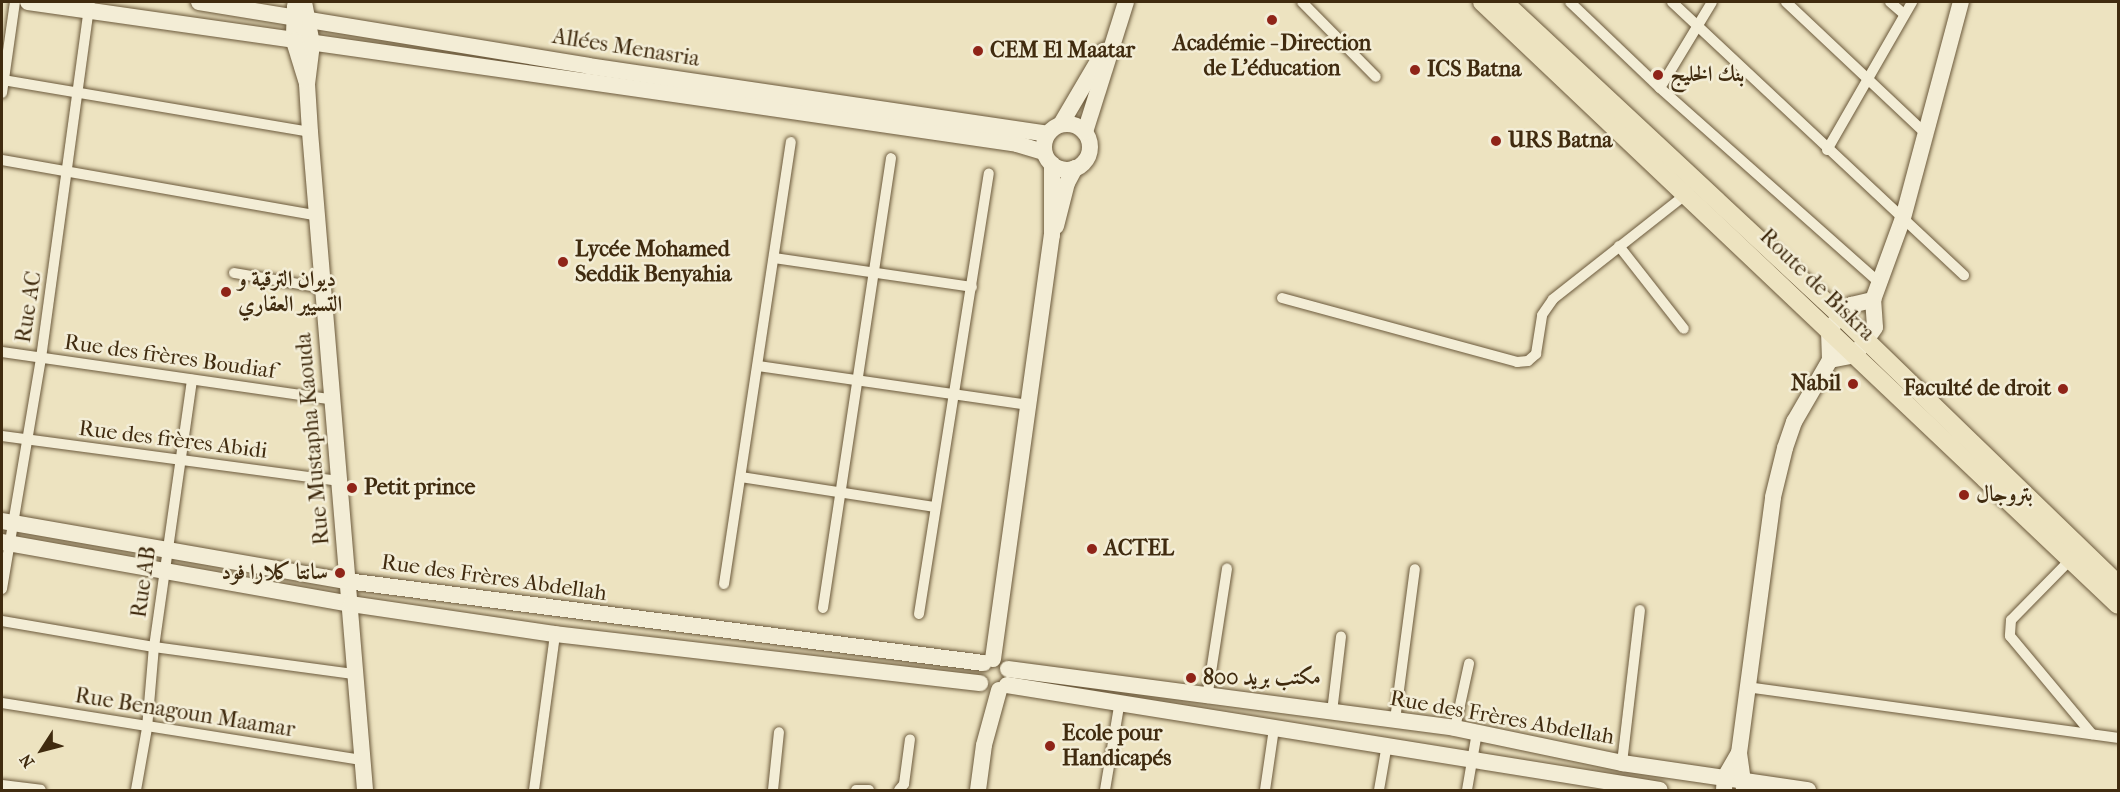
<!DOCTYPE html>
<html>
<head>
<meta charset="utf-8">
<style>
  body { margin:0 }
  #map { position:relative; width:2120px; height:792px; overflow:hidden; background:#ede3c0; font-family:"IM FELL French Canon",Amiri,serif }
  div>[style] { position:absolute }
  .roads { filter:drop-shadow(0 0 2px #6b593b) drop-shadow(0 0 2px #6b593b) }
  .street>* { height:10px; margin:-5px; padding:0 5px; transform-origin:5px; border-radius:5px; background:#f3edd6 }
  .secondary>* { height:16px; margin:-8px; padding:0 8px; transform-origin:8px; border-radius:8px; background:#f3edd6 }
  .secondary>.ring { margin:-8px; padding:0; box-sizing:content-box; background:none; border:16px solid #f3edd6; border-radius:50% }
  .primary>* { height:18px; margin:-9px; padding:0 9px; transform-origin:9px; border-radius:9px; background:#ede3c0 }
  .dots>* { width:16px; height:16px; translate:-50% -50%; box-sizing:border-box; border:3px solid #f3edd6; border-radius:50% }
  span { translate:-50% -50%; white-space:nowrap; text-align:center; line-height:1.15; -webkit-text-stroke:5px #f3edd6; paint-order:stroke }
  .poi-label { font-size:22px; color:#402b0f; font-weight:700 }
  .left { translate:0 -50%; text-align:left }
  .right { translate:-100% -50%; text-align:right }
  .street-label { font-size:22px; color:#402b0f }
  .frame { position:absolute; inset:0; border:3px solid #402b0f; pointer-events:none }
  .north { position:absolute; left:12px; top:720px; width:60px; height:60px; -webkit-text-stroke:4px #f3edd6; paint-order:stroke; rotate:234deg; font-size:16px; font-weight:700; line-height:24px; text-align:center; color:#402b0f }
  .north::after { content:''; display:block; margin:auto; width:21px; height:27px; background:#402b0f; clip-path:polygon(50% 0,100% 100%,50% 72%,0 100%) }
</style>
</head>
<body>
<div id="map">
  <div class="roads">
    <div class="street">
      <i style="left:1302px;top:2px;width:105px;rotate:45.4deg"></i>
      <i style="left:1570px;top:2px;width:124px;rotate:43.7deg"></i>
      <i style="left:1660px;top:88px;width:295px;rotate:41.6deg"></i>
      <i style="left:1672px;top:2px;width:400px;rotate:43.1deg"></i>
      <i style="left:1786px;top:2px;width:192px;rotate:43.3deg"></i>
      <i style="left:1890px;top:2px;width:18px;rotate:41deg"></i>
      <i style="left:3px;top:80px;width:311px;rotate:9.6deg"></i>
      <i style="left:1660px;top:88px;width:100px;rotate:-58.8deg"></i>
      <i style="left:2px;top:93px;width:92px;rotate:-81.9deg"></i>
      <i style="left:1827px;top:150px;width:171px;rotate:-60.1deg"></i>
      <i style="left:2px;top:160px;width:321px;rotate:10deg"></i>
      <i style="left:1619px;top:246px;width:105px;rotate:51.9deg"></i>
      <i style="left:774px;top:258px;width:200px;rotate:8.3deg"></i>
      <i style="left:234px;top:273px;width:90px;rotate:9.6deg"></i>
      <i style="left:1282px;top:298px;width:244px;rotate:15.2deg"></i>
      <i style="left:1517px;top:362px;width:11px;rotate:-5deg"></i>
      <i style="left:1528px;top:361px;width:11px;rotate:-41deg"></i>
      <i style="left:1536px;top:354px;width:39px;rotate:-81deg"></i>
      <i style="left:1542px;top:315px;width:19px;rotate:-55deg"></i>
      <i style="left:1553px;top:299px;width:173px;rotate:-38.2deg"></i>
      <i style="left:2px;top:352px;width:335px;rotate:8.2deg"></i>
      <i style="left:758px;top:366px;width:272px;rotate:8.2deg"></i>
      <i style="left:2px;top:436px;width:341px;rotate:7.6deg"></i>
      <i style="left:741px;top:477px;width:195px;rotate:8.8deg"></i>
      <i style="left:2074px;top:556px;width:90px;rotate:134.5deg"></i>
      <i style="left:2011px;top:620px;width:16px;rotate:94deg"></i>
      <i style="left:2010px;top:636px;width:128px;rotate:50.1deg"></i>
      <i style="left:724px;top:584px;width:447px;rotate:-81.4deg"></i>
      <i style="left:2px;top:589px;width:234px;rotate:-80.4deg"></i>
      <i style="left:41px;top:358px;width:359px;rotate:-82.2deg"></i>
      <i style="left:823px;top:608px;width:455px;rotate:-81.4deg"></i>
      <i style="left:919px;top:614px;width:446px;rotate:-81deg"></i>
      <i style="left:2px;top:621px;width:154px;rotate:9.7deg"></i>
      <i style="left:154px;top:647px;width:203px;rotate:7.7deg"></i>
      <i style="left:1746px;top:687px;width:375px;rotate:7.8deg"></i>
      <i style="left:1207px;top:698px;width:131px;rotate:-81.2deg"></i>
      <i style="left:2px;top:703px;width:364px;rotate:9deg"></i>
      <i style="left:1332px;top:712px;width:76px;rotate:-83.2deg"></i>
      <i style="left:1395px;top:720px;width:152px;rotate:-82.5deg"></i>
      <i style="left:1455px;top:728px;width:66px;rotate:-77.7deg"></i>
      <i style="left:1622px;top:763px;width:154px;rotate:-83.3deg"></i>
      <i style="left:2px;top:785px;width:39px;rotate:7deg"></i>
      <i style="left:136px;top:790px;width:63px;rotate:-79.9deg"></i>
      <i style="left:147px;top:728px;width:81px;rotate:-85.1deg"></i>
      <i style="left:154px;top:647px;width:270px;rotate:-81.9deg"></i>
      <i style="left:534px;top:790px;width:157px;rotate:-82.3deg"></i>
      <i style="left:773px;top:790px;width:58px;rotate:-84.1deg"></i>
      <i style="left:856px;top:790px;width:13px"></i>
      <i style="left:899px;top:790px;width:8px;rotate:-50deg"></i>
      <i style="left:904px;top:784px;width:45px;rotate:-82.4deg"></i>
      <i style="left:1105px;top:790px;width:85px;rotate:-80.5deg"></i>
      <i style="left:1265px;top:790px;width:63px;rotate:-81.7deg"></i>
      <i style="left:1379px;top:790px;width:47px;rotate:-80.1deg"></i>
      <i style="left:1467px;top:790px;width:59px;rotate:-80.2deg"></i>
    </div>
    <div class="secondary">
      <i style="left:28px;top:2px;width:709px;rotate:8.11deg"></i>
      <i style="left:730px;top:102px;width:290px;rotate:8.3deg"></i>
      <i style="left:1017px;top:144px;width:28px;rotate:17deg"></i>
      <i style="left:199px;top:2px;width:394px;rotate:9.3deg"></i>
      <i style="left:588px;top:66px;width:464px;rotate:8.4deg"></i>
      <i style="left:304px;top:2px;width:43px;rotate:79.2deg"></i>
      <i style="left:312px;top:44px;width:40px;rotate:97.1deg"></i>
      <i style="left:307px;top:84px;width:48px;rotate:86.4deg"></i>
      <i style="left:310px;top:132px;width:660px;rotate:85.22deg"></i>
      <i style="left:295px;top:6px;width:35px;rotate:92deg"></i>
      <i style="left:294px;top:41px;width:41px;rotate:72.9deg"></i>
      <i class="ring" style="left:1044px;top:124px;width:30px;height:30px"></i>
      <i style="left:1061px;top:124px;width:85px;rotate:-59.5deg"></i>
      <i style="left:1085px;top:132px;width:136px;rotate:-72.5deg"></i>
      <i style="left:1056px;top:226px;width:44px;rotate:-75.7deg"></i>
      <i style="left:1067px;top:183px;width:17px;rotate:-62deg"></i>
      <i style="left:1830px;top:360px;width:25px;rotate:-11deg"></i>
      <i style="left:1855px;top:355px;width:34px;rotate:-54deg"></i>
      <i style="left:1875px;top:327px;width:27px;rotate:-94deg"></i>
      <i style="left:1873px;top:300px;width:87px;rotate:-69.9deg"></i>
      <i style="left:1903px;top:218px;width:224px;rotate:-75deg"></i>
      <i style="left:2px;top:521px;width:350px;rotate:9.9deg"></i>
      <i style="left:347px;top:581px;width:642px;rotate:7.34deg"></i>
      <i style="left:2px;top:542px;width:354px;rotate:10.1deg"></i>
      <i style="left:351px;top:604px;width:206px;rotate:8.4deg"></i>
      <i style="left:555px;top:634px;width:428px;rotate:6.6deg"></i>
      <i style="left:993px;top:659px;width:428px;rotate:-82.1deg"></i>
      <i style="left:1052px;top:235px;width:71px;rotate:-90deg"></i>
      <i style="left:1008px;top:669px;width:451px;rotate:7.5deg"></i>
      <i style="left:1455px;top:728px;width:171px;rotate:11.8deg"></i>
      <i style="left:1622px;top:763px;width:188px;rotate:8.3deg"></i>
      <i style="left:1007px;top:685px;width:661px;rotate:9.13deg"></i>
      <i style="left:1739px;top:753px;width:258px;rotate:-82.4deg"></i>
      <i style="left:1773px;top:497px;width:50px;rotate:-76.2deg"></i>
      <i style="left:1785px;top:448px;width:28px;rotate:-71deg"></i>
      <i style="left:1794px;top:422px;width:72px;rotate:-59.9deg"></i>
      <i style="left:1830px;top:360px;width:31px;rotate:-92deg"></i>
      <i style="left:1829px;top:329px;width:33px;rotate:-47deg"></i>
      <i style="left:1851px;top:305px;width:23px;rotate:-13deg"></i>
      <i style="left:978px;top:790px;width:45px;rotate:-82.4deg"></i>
      <i style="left:984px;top:745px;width:57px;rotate:-74.7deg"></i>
      <i style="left:1724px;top:790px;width:13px;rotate:-86deg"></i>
      <i style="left:1725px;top:777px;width:28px;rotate:-60deg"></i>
      <i style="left:1739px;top:753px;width:37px;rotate:82deg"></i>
    </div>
    <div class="primary">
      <i style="left:1482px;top:2px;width:876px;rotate:43.47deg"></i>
      <i style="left:1504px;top:2px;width:459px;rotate:43deg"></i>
      <i style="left:1840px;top:315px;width:387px;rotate:44.1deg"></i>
    </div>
  </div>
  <div class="dots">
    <i style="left:1272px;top:20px;background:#8f2418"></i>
    <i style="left:978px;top:51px;background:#8f2418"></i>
    <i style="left:1415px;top:70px;background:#8f2418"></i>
    <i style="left:1658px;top:75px;background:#8f2418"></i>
    <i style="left:1496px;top:141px;background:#8f2418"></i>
    <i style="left:563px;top:262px;background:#8f2418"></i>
    <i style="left:226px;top:292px;background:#8f2418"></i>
    <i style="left:1853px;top:384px;background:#8f2418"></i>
    <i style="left:2063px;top:389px;background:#8f2418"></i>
    <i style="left:352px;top:488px;background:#8f2418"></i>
    <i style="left:1964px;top:495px;background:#8f2418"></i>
    <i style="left:1092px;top:549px;background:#8f2418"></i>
    <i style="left:340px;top:573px;background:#8f2418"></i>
    <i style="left:1191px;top:678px;background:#8f2418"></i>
    <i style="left:1050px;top:746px;background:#8f2418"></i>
  </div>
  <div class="poi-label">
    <span style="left:1272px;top:56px">Académie - Direction<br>de L'éducation</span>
    <span class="left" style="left:990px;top:51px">CEM El Maatar</span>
    <span class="left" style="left:1427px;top:70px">ICS Batna</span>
    <span class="left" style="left:1670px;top:75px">بنك الخليج</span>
    <span class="left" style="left:1508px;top:141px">URS Batna</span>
    <span class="left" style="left:575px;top:262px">Lycée Mohamed<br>Seddik Benyahia</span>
    <span class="left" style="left:238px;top:292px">ديوان الترقية و<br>التسيير العقاري</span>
    <span class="right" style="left:1841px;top:384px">Nabil</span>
    <span class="right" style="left:2051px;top:389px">Faculté de droit</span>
    <span class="left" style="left:364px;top:488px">Petit prince</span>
    <span class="left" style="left:1976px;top:495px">بتروجال</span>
    <span class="left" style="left:1104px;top:549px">ACTEL</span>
    <span class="right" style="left:328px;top:573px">سانتا كلارا فود</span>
    <span class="left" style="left:1203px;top:678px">مكتب بريد 800</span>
    <span class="left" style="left:1062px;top:746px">Ecole pour<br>Handicapés</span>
  </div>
  <div class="street-label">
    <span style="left:626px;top:48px;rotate:9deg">Allées Menasria</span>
    <span style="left:1817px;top:285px;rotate:44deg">Route de Biskra</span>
    <span style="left:29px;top:307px;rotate:-81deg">Rue AC</span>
    <span style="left:170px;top:357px;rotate:8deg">Rue des frères Boudiaf</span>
    <span style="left:313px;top:439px;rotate:-95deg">Rue Mustapha Kaouda</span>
    <span style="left:173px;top:440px;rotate:7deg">Rue des frères Abidi</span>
    <span style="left:494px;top:578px;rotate:8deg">Rue des Frères Abdellah</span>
    <span style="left:144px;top:582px;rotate:-82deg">Rue AB</span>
    <span style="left:185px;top:713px;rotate:9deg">Rue Benagoun Maamar</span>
    <span style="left:1502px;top:718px;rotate:10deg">Rue des Frères Abdellah</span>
  </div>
  <div class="frame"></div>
  <div class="north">N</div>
</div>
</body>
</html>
